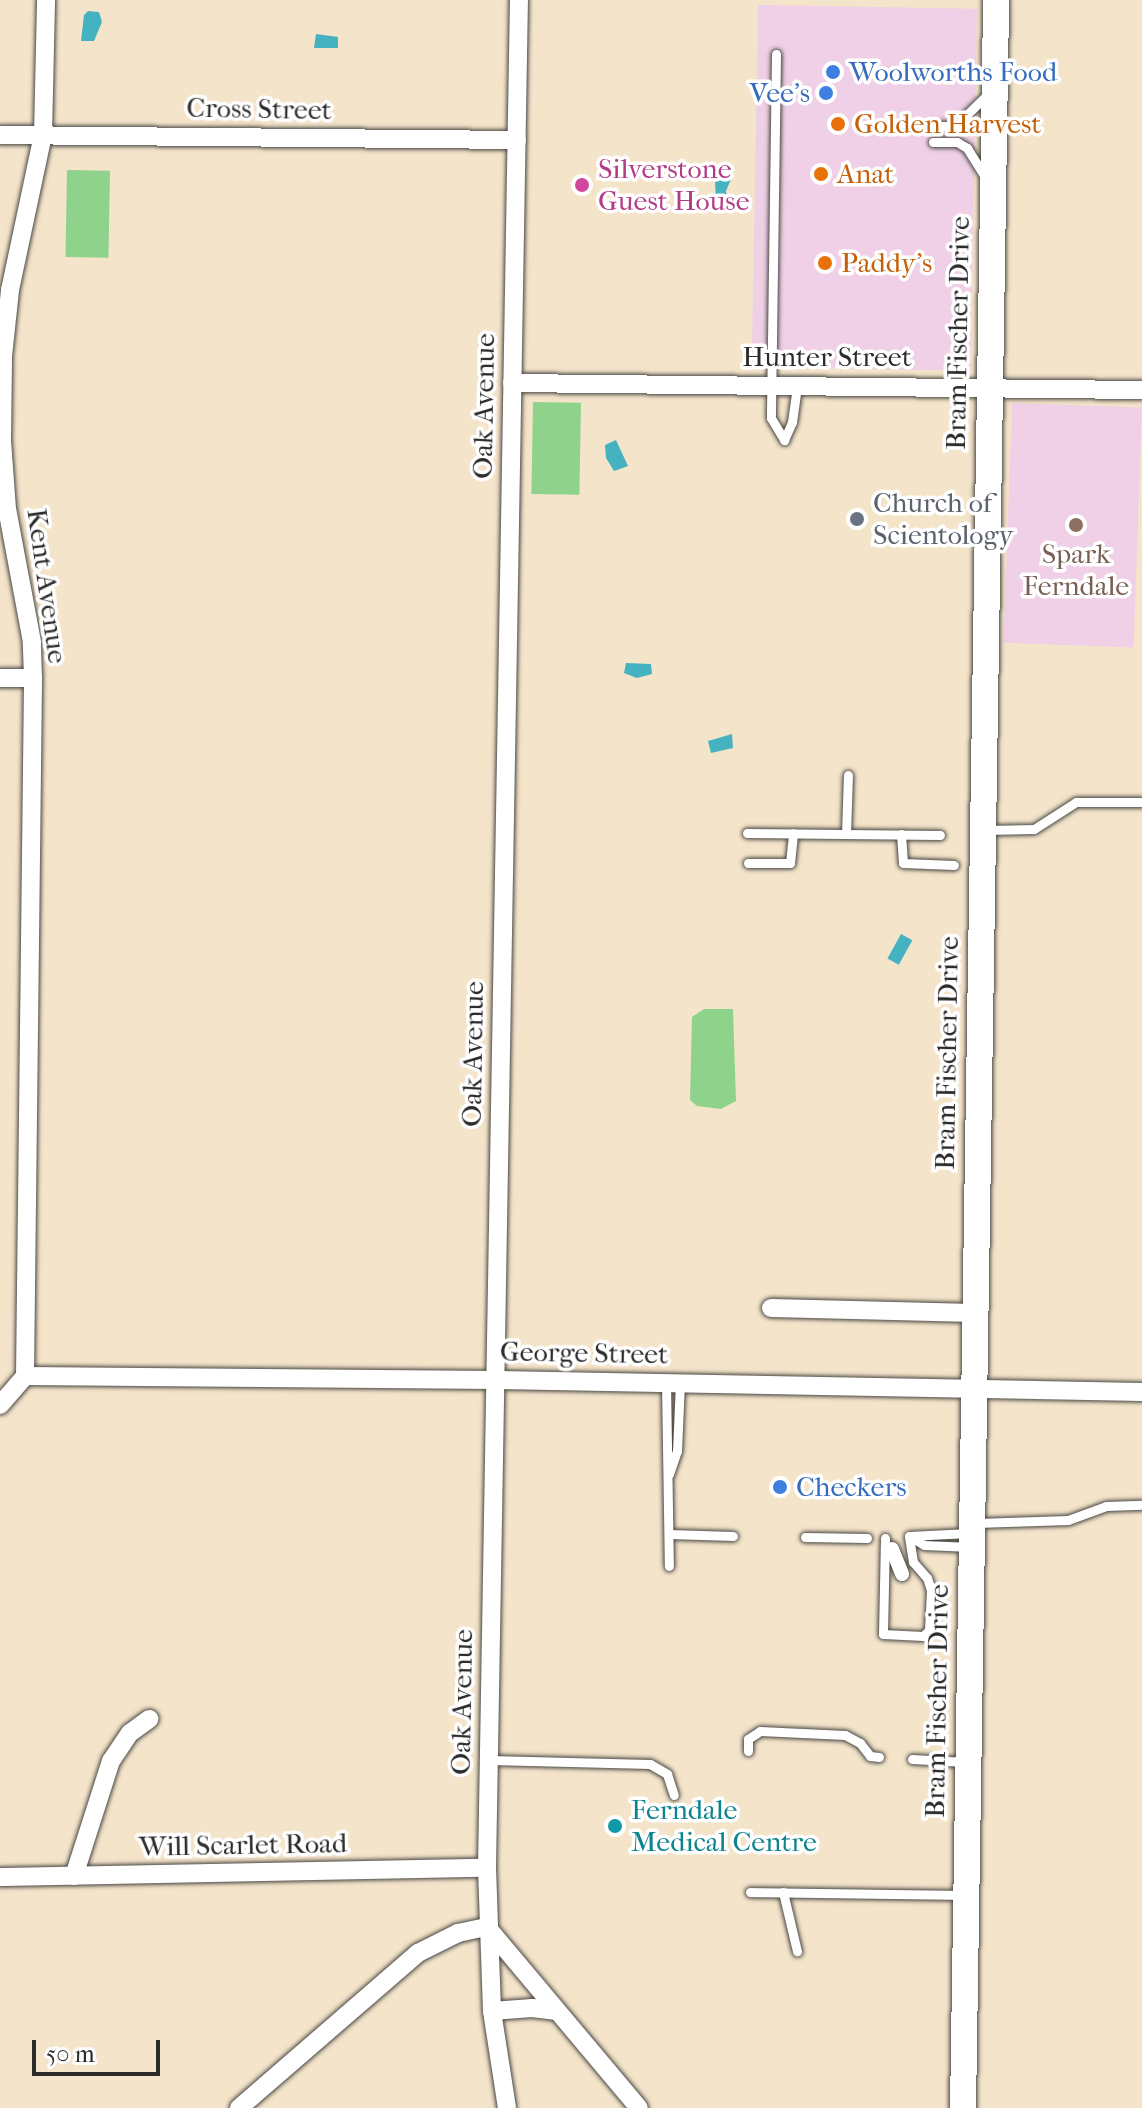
<!DOCTYPE html>
<html>
<head>
<meta charset="utf-8">
<style>
  body { margin:0 }
  #map { position:relative; width:1142px; height:2108px; overflow:hidden; background:#f4e4ca; font-family:"IM FELL French Canon",serif }
  div>[style] { position:absolute }
  .built>* { inset:0; background:#efd0e6; transform-origin:0 0 }
  .green>* { inset:0; background:#8fd28b; transform-origin:0 0 }
  .water>* { inset:0; background:#45b2c1; transform-origin:0 0 }
  .roads { filter:drop-shadow(0 0 2px #494743) drop-shadow(0 0 2px #494743) }
  .service>* { height:9px; margin:-4.5px; padding:0 4.5px; transform-origin:4.5px; border-radius:4.5px; background:#fff }
  .pedestrian>* { height:14px; margin:-7px; padding:0 7px; transform-origin:7px; border-radius:7px; background:#fff }
  .minor>* { height:18px; margin:-9px; padding:0 9px; transform-origin:9px; border-radius:9px; background:#fff }
  .secondary>* { height:26px; margin:-13px; padding:0 13px; transform-origin:13px; border-radius:13px; background:#fff }
  .dots>* { width:22px; height:22px; translate:-50% -50%; box-sizing:border-box; border:4px solid #fff; border-radius:50% }
  span { translate:-50% -50%; white-space:nowrap; text-align:center; line-height:1.15; -webkit-text-stroke:7px #fff; paint-order:stroke }
  .shop-label { font-size:28px; color:#366cbe }
  .left { translate:0 -50%; text-align:left }
  .right { translate:-100% -50%; text-align:right }
  .street-label { font-size:28px; color:#2b2b2b }
  .food-label { font-size:28px; color:#c56008 }
  .hotel-label { font-size:28px; color:#b23c85 }
  .worship-label { font-size:28px; color:#5b616d }
  .education-label { font-size:28px; color:#785e54 }
  .culture-label { font-size:28px; color:#0d838f }
  .scale { position:absolute; left:32px; top:2040px; width:128px; height:36px; box-sizing:border-box; border:4px solid #2b2b2b; border-top:0; padding-left:10px; font-size:24px; line-height:28px; white-space:nowrap; color:#2b2b2b; -webkit-text-stroke:6px #fff; paint-order:stroke }
</style>
</head>
<body>
<div id="map">
  <div class="built">
    <i style="left:758px;top:5px;width:219px;height:362px;rotate:1deg"></i>
    <i style="left:1012px;top:403px;width:130px;height:240px;rotate:2deg"></i>
  </div>
  <div class="green">
    <i style="left:67px;top:170px;width:43px;height:87px;rotate:1deg"></i>
    <i style="left:533px;top:402px;width:48px;height:92px;rotate:1deg"></i>
    <i style="clip-path:polygon(704px 1009px,733px 1009px,736px 1101px,721px 1109px,697px 1106px,690px 1100px,692px 1017px)"></i>
  </div>
  <div class="water">
    <i style="clip-path:polygon(88px 11px,99px 12px,102px 22px,94px 41px,81px 41px,84px 15px)"></i>
    <i style="clip-path:polygon(316px 34px,338px 37px,338px 48px,314px 48px)"></i>
    <i style="clip-path:polygon(726px 167px,734px 172px,726px 191px,727px 199px,722px 203px,716px 198px,715px 182px,719px 178px,712px 179px,709px 174px)"></i>
    <i style="clip-path:polygon(616px 440px,628px 466px,614px 471px,606px 458px,605px 445px)"></i>
    <i style="clip-path:polygon(626px 663px,651px 664px,652px 674px,637px 678px,624px 673px)"></i>
    <i style="clip-path:polygon(732px 734px,733px 748px,711px 753px,708px 741px)"></i>
    <i style="left:901px;top:934px;width:13px;height:28px;rotate:29deg"></i>
  </div>
  <div class="roads">
    <div class="service">
      <i style="left:776px;top:54px;width:364px;rotate:90.8deg"></i>
      <i style="left:771px;top:418px;width:26px;rotate:59deg"></i>
      <i style="left:784px;top:440px;width:20px;rotate:-66deg"></i>
      <i style="left:792px;top:422px;width:37px;rotate:-82deg"></i>
      <i style="left:933px;top:126px;width:22px"></i>
      <i style="left:955px;top:126px;width:46px;rotate:-44.1deg"></i>
      <i style="left:933px;top:142px;width:24px"></i>
      <i style="left:957px;top:142px;width:12px;rotate:31deg"></i>
      <i style="left:967px;top:148px;width:34px;rotate:58deg"></i>
      <i style="left:986px;top:830px;width:48px;rotate:-1.2deg"></i>
      <i style="left:1034px;top:829px;width:50px;rotate:-32.7deg"></i>
      <i style="left:1076px;top:802px;width:66px"></i>
      <i style="left:747px;top:833px;width:193px;rotate:0.6deg"></i>
      <i style="left:846px;top:834px;width:59px;rotate:-88.1deg"></i>
      <i style="left:901px;top:834px;width:29px;rotate:86deg"></i>
      <i style="left:903px;top:863px;width:51px;rotate:2.2deg"></i>
      <i style="left:748px;top:863px;width:42px"></i>
      <i style="left:790px;top:863px;width:30px;rotate:-84deg"></i>
      <i style="left:666px;top:1383px;width:183px;rotate:89.1deg"></i>
      <i style="left:669px;top:1474px;width:24px;rotate:-71deg"></i>
      <i style="left:677px;top:1451px;width:68px;rotate:-87.5deg"></i>
      <i style="left:976px;top:1523px;width:92px;rotate:-1.9deg"></i>
      <i style="left:1068px;top:1520px;width:40px;rotate:-20.2deg"></i>
      <i style="left:1106px;top:1506px;width:36px;rotate:-2deg"></i>
      <i style="left:669px;top:1534px;width:64px;rotate:1.8deg"></i>
      <i style="left:909px;top:1536px;width:17px;rotate:31deg"></i>
      <i style="left:924px;top:1545px;width:47px;rotate:2.4deg"></i>
      <i style="left:909px;top:1536px;width:60px;rotate:-2.9deg"></i>
      <i style="left:805px;top:1537px;width:62px;rotate:0.9deg"></i>
      <i style="left:885px;top:1538px;width:96px;rotate:91.2deg"></i>
      <i style="left:883px;top:1634px;width:40px;rotate:2.9deg"></i>
      <i style="left:923px;top:1636px;width:8px;rotate:-45deg"></i>
      <i style="left:929px;top:1630px;width:40px;rotate:-87.1deg"></i>
      <i style="left:931px;top:1590px;width:13px;rotate:-108deg"></i>
      <i style="left:927px;top:1578px;width:21px;rotate:-131deg"></i>
      <i style="left:913px;top:1562px;width:26px;rotate:-99deg"></i>
      <i style="left:748px;top:1751px;width:12px;rotate:-90deg"></i>
      <i style="left:748px;top:1739px;width:14px;rotate:-34deg"></i>
      <i style="left:760px;top:1731px;width:85px;rotate:2.7deg"></i>
      <i style="left:845px;top:1735px;width:17px;rotate:28deg"></i>
      <i style="left:860px;top:1743px;width:16px;rotate:52deg"></i>
      <i style="left:870px;top:1756px;width:9px;rotate:6deg"></i>
      <i style="left:912px;top:1759px;width:53px;rotate:3.2deg"></i>
      <i style="left:489px;top:1760px;width:161px;rotate:1.4deg"></i>
      <i style="left:650px;top:1764px;width:20px;rotate:30deg"></i>
      <i style="left:667px;top:1774px;width:22px;rotate:72deg"></i>
      <i style="left:750px;top:1892px;width:212px;rotate:0.8deg"></i>
      <i style="left:783px;top:1892px;width:61px;rotate:76.7deg"></i>
    </div>
    <div class="pedestrian">
      <i style="left:892px;top:1549px;width:27px;rotate:68deg"></i>
    </div>
    <div class="minor">
      <i style="left:0;top:135px;width:517px;rotate:0.55deg"></i>
      <i style="left:512px;top:383px;width:630px;rotate:0.64deg"></i>
      <i style="left:0;top:678px;width:33px"></i>
      <i style="left:771px;top:1308px;width:204px;rotate:1.4deg"></i>
      <i style="left:25px;top:1376px;width:698px;rotate:-89.34deg"></i>
      <i style="left:33px;top:678px;width:36px;rotate:-92deg"></i>
      <i style="left:32px;top:642px;width:135px;rotate:-100.6deg"></i>
      <i style="left:7px;top:509px;width:68px;rotate:-94.2deg"></i>
      <i style="left:2px;top:441px;width:85px;rotate:-89.3deg"></i>
      <i style="left:3px;top:356px;width:66px;rotate:-83.9deg"></i>
      <i style="left:10px;top:290px;width:158px;rotate:-78deg"></i>
      <i style="left:43px;top:135px;width:135px;rotate:-88.7deg"></i>
      <i style="left:25px;top:1376px;width:471px;rotate:0.5deg"></i>
      <i style="left:496px;top:1380px;width:646px;rotate:1.06deg"></i>
      <i style="left:0;top:1405px;width:38px;rotate:-49deg"></i>
      <i style="left:74px;top:1876px;width:121px;rotate:-72.2deg"></i>
      <i style="left:111px;top:1761px;width:34px;rotate:-56deg"></i>
      <i style="left:130px;top:1733px;width:24px;rotate:-36deg"></i>
      <i style="left:0;top:1877px;width:487px;rotate:-1.1deg"></i>
      <i style="left:492px;top:2011px;width:40px;rotate:-4.3deg"></i>
      <i style="left:532px;top:2008px;width:23px;rotate:7deg"></i>
      <i style="left:239px;top:2108px;width:237px;rotate:-40.9deg"></i>
      <i style="left:418px;top:1953px;width:45px;rotate:-26.6deg"></i>
      <i style="left:458px;top:1933px;width:30px;rotate:-12deg"></i>
      <i style="left:487px;top:1927px;width:236px;rotate:50deg"></i>
      <i style="left:507px;top:2108px;width:98px;rotate:-98.8deg"></i>
      <i style="left:492px;top:2011px;width:143px;rotate:-92deg"></i>
      <i style="left:487px;top:1868px;width:1868px;rotate:-89.02deg"></i>
    </div>
    <div class="secondary">
      <i style="left:963px;top:2108px;width:2108px;rotate:-89.1deg"></i>
    </div>
  </div>
  <div class="dots">
    <i style="left:833px;top:72px;background:#3f7fe0"></i>
    <i style="left:826px;top:93px;background:#3f7fe0"></i>
    <i style="left:838px;top:124px;background:#e8710a"></i>
    <i style="left:821px;top:174px;background:#e8710a"></i>
    <i style="left:582px;top:185px;background:#d1479c"></i>
    <i style="left:825px;top:263px;background:#e8710a"></i>
    <i style="left:857px;top:519px;background:#6b7280"></i>
    <i style="left:1076px;top:525px;background:#8d6e63"></i>
    <i style="left:780px;top:1487px;background:#3f7fe0"></i>
    <i style="left:615px;top:1826px;background:#0f9aa8"></i>
  </div>
  <div class="shop-label">
    <span class="left" style="left:849px;top:72px">Woolworths Food</span>
    <span class="right" style="left:810px;top:93px">Vee's</span>
    <span class="left" style="left:796px;top:1487px">Checkers</span>
  </div>
  <div class="street-label">
    <span style="left:259px;top:109px;rotate:1deg">Cross Street</span>
    <span style="left:958px;top:333px;rotate:-89deg">Bram Fischer Drive</span>
    <span style="left:827px;top:357px">Hunter Street</span>
    <span style="left:484px;top:406px;rotate:-89deg">Oak Avenue</span>
    <span style="left:47px;top:586px;rotate:82deg">Kent Avenue</span>
    <span style="left:947px;top:1053px;rotate:-89deg">Bram Fischer Drive</span>
    <span style="left:473px;top:1054px;rotate:-89deg">Oak Avenue</span>
    <span style="left:584px;top:1353px;rotate:1deg">George Street</span>
    <span style="left:937px;top:1701px;rotate:-89deg">Bram Fischer Drive</span>
    <span style="left:462px;top:1702px;rotate:-89deg">Oak Avenue</span>
    <span style="left:243px;top:1845px;rotate:-1deg">Will Scarlet Road</span>
  </div>
  <div class="food-label">
    <span class="left" style="left:854px;top:124px">Golden Harvest</span>
    <span class="left" style="left:837px;top:174px">Anat</span>
    <span class="left" style="left:841px;top:263px">Paddy's</span>
  </div>
  <div class="hotel-label">
    <span class="left" style="left:598px;top:185px">Silverstone<br>Guest House</span>
  </div>
  <div class="worship-label">
    <span class="left" style="left:873px;top:519px">Church of<br>Scientology</span>
  </div>
  <div class="education-label">
    <span style="left:1076px;top:570px">Spark<br>Ferndale</span>
  </div>
  <div class="culture-label">
    <span class="left" style="left:631px;top:1826px">Ferndale<br>Medical Centre</span>
  </div>
  <div class="scale">50 m</div>
</div>
</body>
</html>
